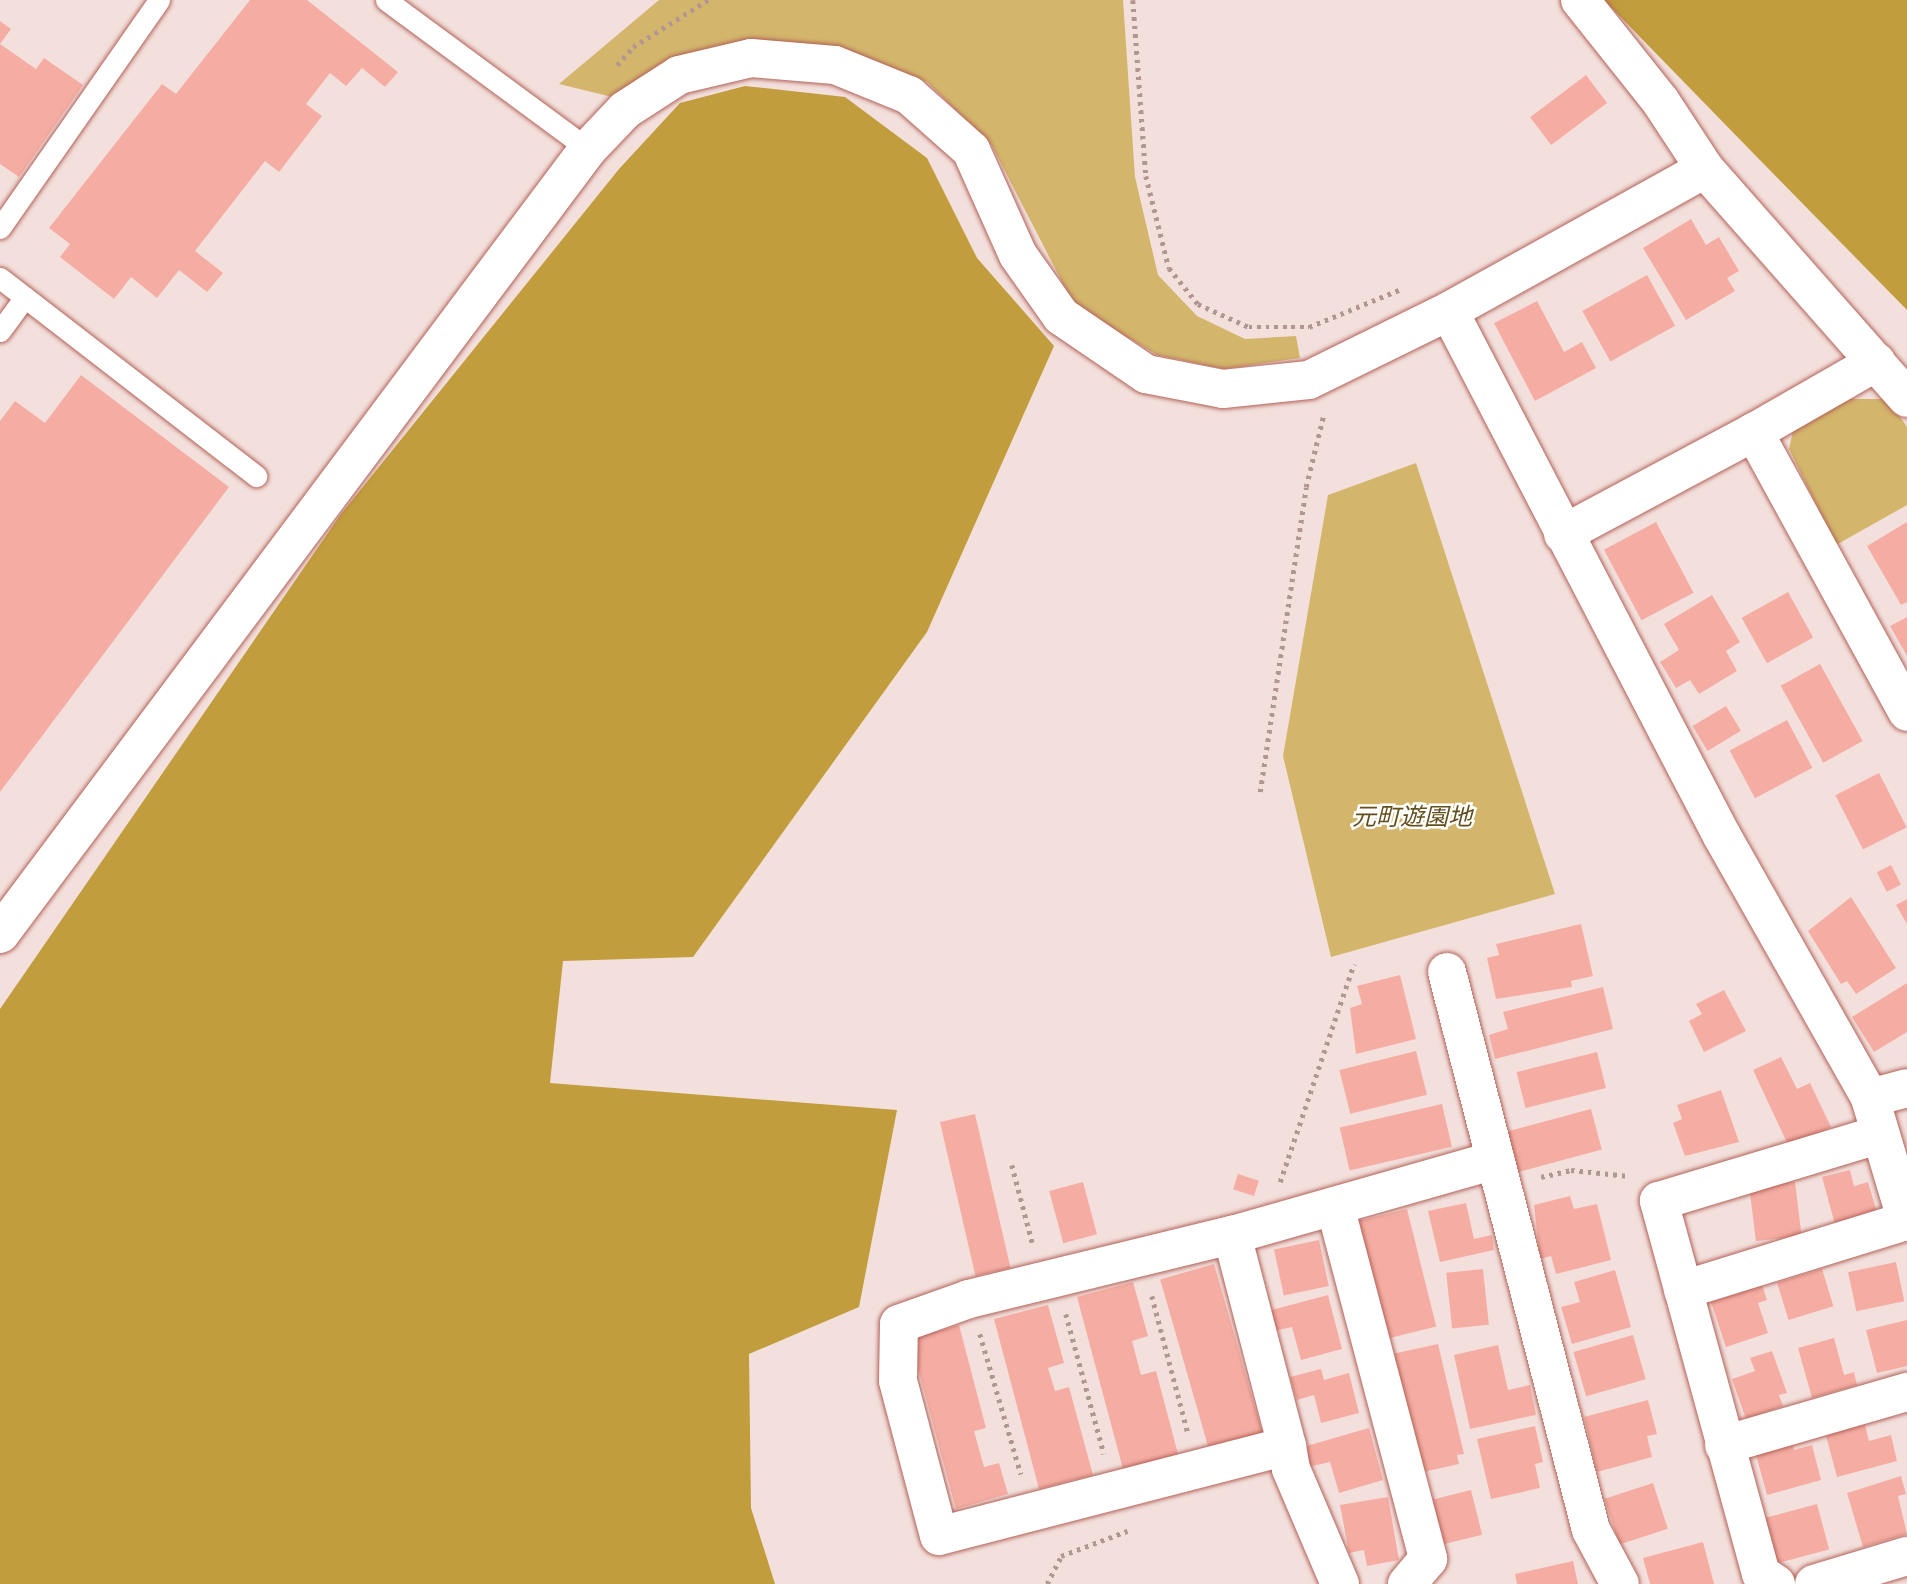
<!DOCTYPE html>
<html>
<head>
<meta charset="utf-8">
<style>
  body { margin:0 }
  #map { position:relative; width:1907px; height:1584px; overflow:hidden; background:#f3e0dd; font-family:"PT Serif","Noto Sans JP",serif }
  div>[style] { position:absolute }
  .green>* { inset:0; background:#d3b66c }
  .forest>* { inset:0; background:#c19d3d }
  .building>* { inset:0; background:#f5ada3; transform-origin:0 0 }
  .path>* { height:4.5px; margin-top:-2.25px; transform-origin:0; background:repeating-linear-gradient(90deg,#b09793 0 3.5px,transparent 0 8.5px) }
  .roads { filter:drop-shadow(0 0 2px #b36157) drop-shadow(0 0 2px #b36157) }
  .service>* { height:21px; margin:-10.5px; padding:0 10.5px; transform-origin:10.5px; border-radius:10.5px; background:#fff }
  .minor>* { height:38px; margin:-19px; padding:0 19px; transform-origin:19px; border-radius:19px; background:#fff }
  .tertiary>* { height:38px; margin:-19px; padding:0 19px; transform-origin:19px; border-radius:19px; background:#fff }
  span { translate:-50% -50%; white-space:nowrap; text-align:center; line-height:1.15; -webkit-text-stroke:5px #fff; paint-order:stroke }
  .park-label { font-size:24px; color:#624f1c; font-style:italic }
</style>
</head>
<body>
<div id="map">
  <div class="green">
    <i style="clip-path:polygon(659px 0,1123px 0,1135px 177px,1158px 275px,1197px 316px,1245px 339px,1296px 336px,1300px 358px,1224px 369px,1157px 355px,1074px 305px,991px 144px,927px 82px,841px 47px,612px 97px,559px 84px)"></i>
    <i style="clip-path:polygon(1847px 399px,1888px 399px,1907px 427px,1907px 505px,1836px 545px,1789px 449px,1793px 431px)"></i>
    <i style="clip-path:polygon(1416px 463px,1555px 894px,1331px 957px,1283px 756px,1328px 495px)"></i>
  </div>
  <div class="forest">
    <i style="clip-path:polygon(1604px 0,1907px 0,1907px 310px,1754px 154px)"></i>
    <i style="clip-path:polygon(745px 86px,845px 97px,927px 158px,977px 258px,1054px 346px,927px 632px,693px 957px,563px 961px,550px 1083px,897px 1110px,859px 1307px,749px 1354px,751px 1508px,775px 1584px,0 1584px,0 1009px,341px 514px,619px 169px,680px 103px)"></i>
  </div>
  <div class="building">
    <i style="clip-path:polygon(250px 0,307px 0,398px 72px,385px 87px,362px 68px,346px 86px,330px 73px,306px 104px,322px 116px,279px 172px,265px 161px,195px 251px,223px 273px,207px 292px,179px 270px,157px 298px,131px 277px,114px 299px,60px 257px,70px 244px,49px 228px,162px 84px,176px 94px)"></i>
    <i style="clip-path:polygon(0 21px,11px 29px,0 44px,36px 69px,44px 58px,83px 85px,19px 177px,0 164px)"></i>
    <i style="left:1586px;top:75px;width:35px;height:70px;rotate:53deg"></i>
    <i style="clip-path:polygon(1691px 219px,1706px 245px,1719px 237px,1739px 271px,1727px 278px,1735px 291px,1686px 320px,1643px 248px)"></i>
    <i style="left:1647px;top:275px;width:58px;height:74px;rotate:61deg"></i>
    <i style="clip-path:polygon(1537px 301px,1564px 352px,1582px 342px,1596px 368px,1535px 401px,1494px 323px)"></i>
    <i style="clip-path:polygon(81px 375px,229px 487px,0 792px,0 421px,15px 401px,45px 423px)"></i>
    <i style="left:1656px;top:522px;width:80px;height:59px;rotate:62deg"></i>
    <i style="clip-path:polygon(1907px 522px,1907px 602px,1901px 605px,1867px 546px)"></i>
    <i style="left:1788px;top:592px;width:52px;height:53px;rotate:61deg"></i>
    <i style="clip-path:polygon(1712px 595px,1740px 642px,1726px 651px,1737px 671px,1699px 694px,1690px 680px,1676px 688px,1660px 662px,1679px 650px,1664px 624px)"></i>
    <i style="clip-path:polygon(1907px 617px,1907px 656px,1890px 626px)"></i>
    <i style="left:1820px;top:664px;width:88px;height:45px;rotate:61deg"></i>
    <i style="left:1726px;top:706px;width:29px;height:39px;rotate:59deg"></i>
    <i style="left:1787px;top:720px;width:54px;height:65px;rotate:62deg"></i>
    <i style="left:1879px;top:773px;width:61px;height:49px;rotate:63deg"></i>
    <i style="left:1891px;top:865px;width:22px;height:16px;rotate:63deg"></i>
    <i style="clip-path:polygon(1851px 897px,1896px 968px,1856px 994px,1847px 981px,1841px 984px,1808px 931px)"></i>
    <i style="clip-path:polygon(1907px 899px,1907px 924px,1896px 905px)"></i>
    <i style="clip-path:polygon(1581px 924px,1593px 976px,1571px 981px,1572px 987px,1496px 999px,1487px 958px,1499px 955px,1496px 944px)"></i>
    <i style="clip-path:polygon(1400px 975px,1416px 1039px,1356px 1054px,1350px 1008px,1362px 1004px,1357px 986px)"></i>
    <i style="clip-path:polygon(1907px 983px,1907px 1032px,1874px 1052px,1852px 1017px)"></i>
    <i style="clip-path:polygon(1603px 987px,1613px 1029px,1495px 1059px,1489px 1035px,1508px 1029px,1503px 1012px)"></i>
    <i style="clip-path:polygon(1724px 990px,1746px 1031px,1704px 1052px,1689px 1021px,1702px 1014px,1696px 1004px)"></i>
    <i style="left:1416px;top:1051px;width:45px;height:79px;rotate:76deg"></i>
    <i style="left:1597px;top:1052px;width:37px;height:83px;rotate:76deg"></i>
    <i style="clip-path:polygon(1781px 1057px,1797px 1089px,1810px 1083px,1831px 1127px,1789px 1147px,1753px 1070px)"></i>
    <i style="clip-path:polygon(1721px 1090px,1739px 1142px,1685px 1156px,1673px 1123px,1682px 1119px,1677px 1105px)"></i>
    <i style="left:1442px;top:1104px;width:44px;height:105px;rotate:77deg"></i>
    <i style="left:1591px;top:1109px;width:42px;height:87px;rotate:75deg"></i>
    <i style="left:975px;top:1114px;width:158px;height:36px;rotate:77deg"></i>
    <i style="clip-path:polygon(1850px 1170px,1854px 1186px,1868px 1182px,1878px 1216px,1836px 1228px,1822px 1177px)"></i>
    <i style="left:1238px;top:1174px;width:22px;height:16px;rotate:18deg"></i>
    <i style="left:1083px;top:1182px;width:54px;height:35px;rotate:75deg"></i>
    <i style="left:1795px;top:1182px;width:54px;height:46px;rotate:83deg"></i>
    <i style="clip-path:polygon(1570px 1196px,1574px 1209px,1597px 1204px,1611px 1260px,1556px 1274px,1551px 1256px,1540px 1259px,1534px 1205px)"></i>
    <i style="clip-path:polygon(1466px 1203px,1474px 1239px,1492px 1235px,1494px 1250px,1440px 1262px,1428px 1211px)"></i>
    <i style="left:1407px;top:1209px;width:121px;height:53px;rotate:76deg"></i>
    <i style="left:1319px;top:1240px;width:47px;height:46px;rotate:78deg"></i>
    <i style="left:1896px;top:1262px;width:40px;height:49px;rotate:78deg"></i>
    <i style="left:1214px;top:1264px;width:178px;height:56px;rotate:74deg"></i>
    <i style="left:1483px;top:1269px;width:56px;height:37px;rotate:84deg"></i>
    <i style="left:1822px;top:1269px;width:39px;height:47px;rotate:73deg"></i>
    <i style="clip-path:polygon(1615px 1270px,1631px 1327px,1572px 1344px,1561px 1307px,1580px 1302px,1574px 1282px)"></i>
    <i style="clip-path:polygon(1133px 1282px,1148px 1336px,1132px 1341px,1141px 1375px,1156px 1371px,1178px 1454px,1123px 1469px,1077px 1297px)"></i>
    <i style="clip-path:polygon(1762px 1285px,1767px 1300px,1758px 1303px,1768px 1333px,1726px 1347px,1711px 1302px)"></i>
    <i style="clip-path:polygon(1328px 1295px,1342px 1349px,1301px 1360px,1292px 1327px,1274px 1331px,1268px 1311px)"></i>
    <i style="clip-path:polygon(1048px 1305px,1064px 1363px,1048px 1368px,1055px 1391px,1069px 1387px,1093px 1475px,1039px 1489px,994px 1319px)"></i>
    <i style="clip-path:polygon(1907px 1320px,1907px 1366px,1877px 1373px,1866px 1330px)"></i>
    <i style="clip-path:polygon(959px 1325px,986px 1428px,974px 1431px,984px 1467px,999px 1463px,1008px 1494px,956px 1509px,910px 1339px)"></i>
    <i style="left:1633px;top:1335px;width:46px;height:62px;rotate:74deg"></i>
    <i style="clip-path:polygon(1834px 1338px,1844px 1375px,1854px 1372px,1857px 1385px,1812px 1398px,1798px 1348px)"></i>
    <i style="clip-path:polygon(1438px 1344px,1464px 1454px,1457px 1455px,1459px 1464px,1419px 1473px,1392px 1354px)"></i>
    <i style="clip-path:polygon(1498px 1345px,1508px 1390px,1530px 1385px,1536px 1415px,1470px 1429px,1454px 1355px)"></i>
    <i style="clip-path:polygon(1772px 1351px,1787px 1393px,1779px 1395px,1783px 1406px,1746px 1419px,1732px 1379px,1755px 1371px,1750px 1358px)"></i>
    <i style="clip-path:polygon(1321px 1369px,1324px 1380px,1349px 1373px,1359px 1413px,1321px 1423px,1314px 1395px,1297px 1400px,1290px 1377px)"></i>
    <i style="clip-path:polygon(1648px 1400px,1657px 1434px,1647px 1436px,1652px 1457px,1597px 1472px,1584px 1417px)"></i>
    <i style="clip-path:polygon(1864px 1421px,1869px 1441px,1891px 1435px,1897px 1461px,1837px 1477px,1825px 1432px)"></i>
    <i style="clip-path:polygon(1535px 1426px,1543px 1462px,1535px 1464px,1540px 1488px,1491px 1499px,1477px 1439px)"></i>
    <i style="clip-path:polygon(1369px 1428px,1383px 1480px,1339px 1493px,1330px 1462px,1308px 1467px,1303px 1447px)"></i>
    <i style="clip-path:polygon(1792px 1441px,1794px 1450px,1812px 1445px,1821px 1480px,1767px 1495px,1755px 1451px)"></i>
    <i style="clip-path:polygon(1901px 1476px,1906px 1494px,1898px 1496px,1907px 1534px,1863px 1547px,1847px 1493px)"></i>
    <i style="left:1653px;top:1483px;width:48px;height:51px;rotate:72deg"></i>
    <i style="left:1471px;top:1490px;width:46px;height:42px;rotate:76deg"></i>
    <i style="clip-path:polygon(1388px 1497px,1399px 1560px,1367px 1566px,1364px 1550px,1349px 1553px,1340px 1505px)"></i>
    <i style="left:1817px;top:1504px;width:47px;height:56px;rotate:75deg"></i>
    <i style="clip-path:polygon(1703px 1542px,1714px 1584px,1650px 1584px,1643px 1558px)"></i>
    <i style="clip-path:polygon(1573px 1561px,1578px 1584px,1517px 1584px,1515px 1574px)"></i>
  </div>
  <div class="path">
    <i style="left:1133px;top:0;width:176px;rotate:85.8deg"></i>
    <i style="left:1146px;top:176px;width:95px;rotate:76deg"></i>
    <i style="left:1169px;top:268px;width:46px;rotate:51.1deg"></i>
    <i style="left:1198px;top:304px;width:56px;rotate:24.3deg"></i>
    <i style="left:1249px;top:327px;width:60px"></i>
    <i style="left:1309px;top:327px;width:100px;rotate:-22.4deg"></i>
    <i style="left:617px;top:65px;width:24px;rotate:-48deg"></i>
    <i style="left:633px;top:47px;width:89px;rotate:-32.1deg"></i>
    <i style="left:1260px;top:792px;width:308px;rotate:-81.4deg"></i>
    <i style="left:1306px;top:487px;width:72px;rotate:-76.3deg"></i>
    <i style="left:1012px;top:1165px;width:83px;rotate:75.3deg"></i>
    <i style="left:1541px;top:1177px;width:31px;rotate:-13deg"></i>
    <i style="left:1571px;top:1170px;width:58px;rotate:5.9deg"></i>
    <i style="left:1280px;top:1182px;width:230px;rotate:-71.3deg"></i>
    <i style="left:1152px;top:1296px;width:142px;rotate:75.3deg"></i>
    <i style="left:1066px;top:1314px;width:145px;rotate:74.8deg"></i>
    <i style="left:980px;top:1334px;width:146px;rotate:73.7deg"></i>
    <i style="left:1047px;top:1584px;width:31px;rotate:-63deg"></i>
    <i style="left:1061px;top:1556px;width:71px;rotate:-20.7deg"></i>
  </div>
  <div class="roads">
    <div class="service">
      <i style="left:386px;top:0;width:251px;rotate:36.4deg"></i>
      <i style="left:0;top:228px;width:278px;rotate:-55.1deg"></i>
      <i style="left:0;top:278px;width:324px;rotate:37.7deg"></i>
      <i style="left:0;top:331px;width:42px;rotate:-53.7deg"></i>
    </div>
    <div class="minor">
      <i style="left:1580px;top:0;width:130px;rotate:51.5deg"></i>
      <i style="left:1661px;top:102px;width:80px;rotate:56.7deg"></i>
      <i style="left:1705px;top:169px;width:305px;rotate:48.6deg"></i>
      <i style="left:1705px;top:169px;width:293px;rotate:151deg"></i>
      <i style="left:1449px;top:311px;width:592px;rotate:62.53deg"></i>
      <i style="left:1722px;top:836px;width:301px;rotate:60.5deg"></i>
      <i style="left:1870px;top:1098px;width:129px;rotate:73.4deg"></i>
      <i style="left:1754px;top:432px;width:141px;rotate:-29.8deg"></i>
      <i style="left:1563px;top:534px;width:217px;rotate:-28.1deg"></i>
      <i style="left:1754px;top:432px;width:319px;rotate:61.3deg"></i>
      <i style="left:1447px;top:972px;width:576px;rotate:75.53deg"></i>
      <i style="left:1591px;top:1530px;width:61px;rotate:61.8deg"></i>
      <i style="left:1870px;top:1098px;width:38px;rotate:-15deg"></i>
      <i style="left:1335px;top:1206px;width:365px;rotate:75.2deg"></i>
      <i style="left:1428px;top:1559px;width:33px;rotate:130deg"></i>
      <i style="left:1232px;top:1235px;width:218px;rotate:75.4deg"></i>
      <i style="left:1683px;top:1290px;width:233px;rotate:-17.2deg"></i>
      <i style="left:1724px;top:1445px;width:191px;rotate:-16.2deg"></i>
      <i style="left:1340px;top:1584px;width:125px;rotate:-113.1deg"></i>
      <i style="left:1291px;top:1469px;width:23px;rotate:-100deg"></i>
      <i style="left:1287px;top:1446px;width:359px;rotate:165.5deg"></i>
      <i style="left:939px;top:1536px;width:160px;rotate:-104.8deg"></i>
      <i style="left:898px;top:1381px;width:57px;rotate:-89deg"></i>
      <i style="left:899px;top:1324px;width:74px;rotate:-19.7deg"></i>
      <i style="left:969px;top:1299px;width:271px;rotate:-13.7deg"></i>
      <i style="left:1232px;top:1235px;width:274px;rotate:-15.9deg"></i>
      <i style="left:1776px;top:1584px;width:18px;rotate:-146deg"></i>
      <i style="left:1761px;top:1574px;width:387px;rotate:-105.3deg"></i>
      <i style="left:1659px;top:1201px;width:229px;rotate:-16.8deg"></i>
      <i style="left:1814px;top:1584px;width:97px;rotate:-16.8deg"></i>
    </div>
    <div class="tertiary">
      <i style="left:0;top:934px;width:981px;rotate:-53.17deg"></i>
      <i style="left:588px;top:149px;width:54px;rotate:-46.5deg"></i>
      <i style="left:625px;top:110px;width:64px;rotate:-32.9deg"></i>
      <i style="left:679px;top:75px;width:74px;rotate:-13.3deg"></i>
      <i style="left:751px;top:58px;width:84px;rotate:4.8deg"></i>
      <i style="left:835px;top:65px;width:80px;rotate:22.1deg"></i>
      <i style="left:909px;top:95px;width:83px;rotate:41.6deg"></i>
      <i style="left:971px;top:150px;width:115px;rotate:65.9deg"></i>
      <i style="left:1018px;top:255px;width:75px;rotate:54.8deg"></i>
      <i style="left:1061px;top:316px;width:103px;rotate:34.3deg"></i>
      <i style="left:1146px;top:374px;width:78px;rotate:11deg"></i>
      <i style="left:1223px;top:389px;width:86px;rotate:-6deg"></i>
      <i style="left:1309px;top:380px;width:156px;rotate:-26.2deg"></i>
    </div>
  </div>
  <div class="park-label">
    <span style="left:1412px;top:817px">元町遊園地</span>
  </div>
</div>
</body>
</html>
